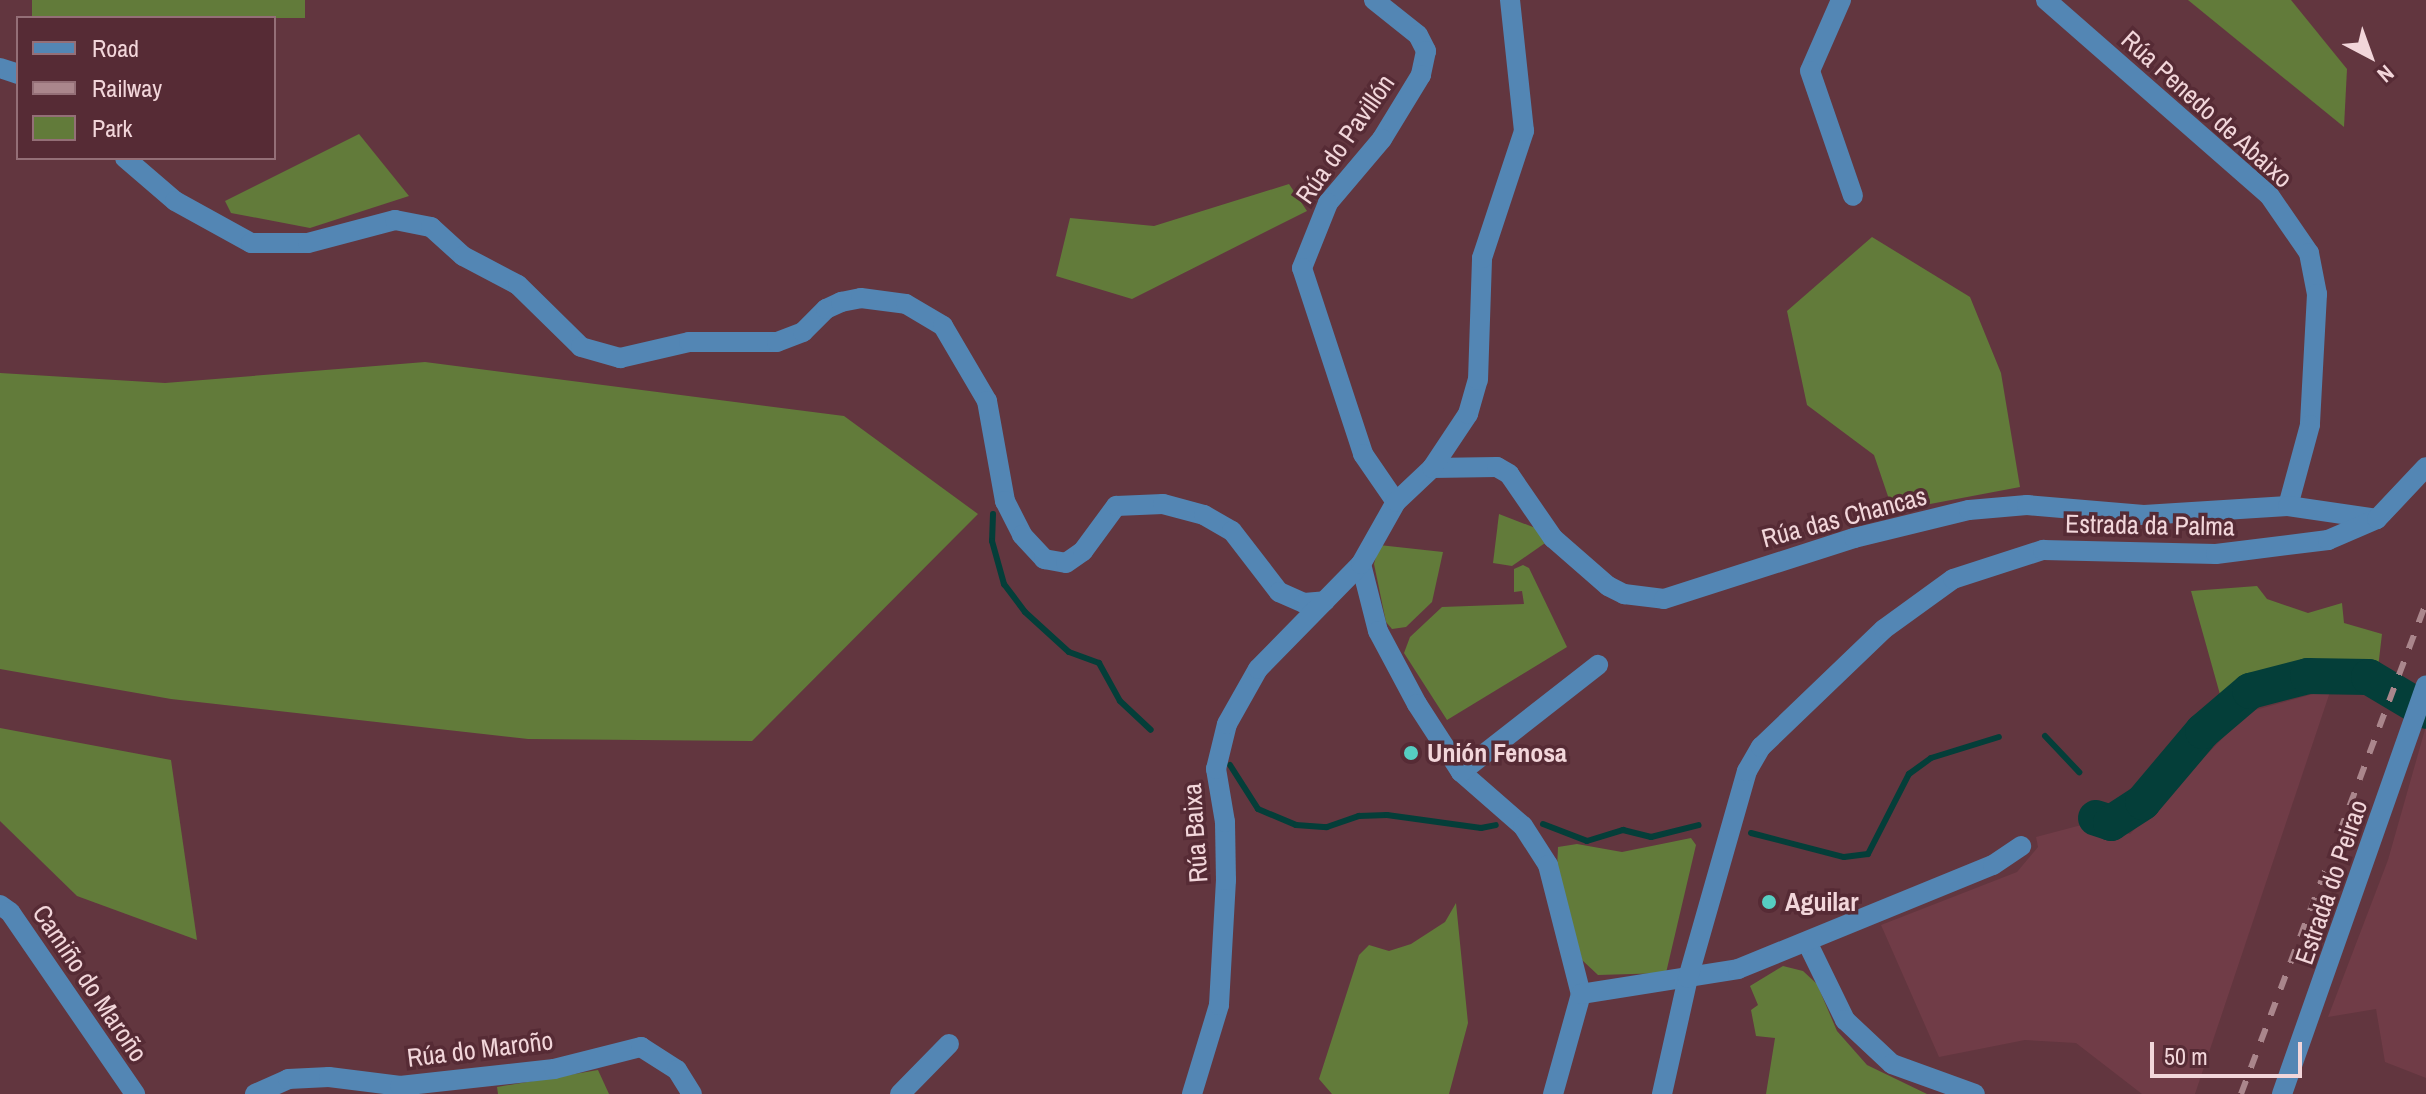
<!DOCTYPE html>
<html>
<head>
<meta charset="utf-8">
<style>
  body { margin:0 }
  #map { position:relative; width:2426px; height:1094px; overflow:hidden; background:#62363f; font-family:"Archivo Narrow",sans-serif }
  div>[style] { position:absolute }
  .built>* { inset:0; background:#703c47 }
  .green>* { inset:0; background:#627b3a; transform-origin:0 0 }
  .stream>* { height:6px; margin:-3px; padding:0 3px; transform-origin:3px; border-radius:3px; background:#043e39 }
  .river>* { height:36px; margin:-18px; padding:0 18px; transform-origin:18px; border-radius:18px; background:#043e39 }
  .minor>* { height:20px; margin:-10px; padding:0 10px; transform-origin:10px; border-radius:10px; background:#5386b4 }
  .rail>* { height:6px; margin-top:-3px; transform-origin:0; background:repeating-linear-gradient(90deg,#aa868c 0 14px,transparent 0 28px) }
  .dots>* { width:22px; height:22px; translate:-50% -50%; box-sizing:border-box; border:4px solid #562b35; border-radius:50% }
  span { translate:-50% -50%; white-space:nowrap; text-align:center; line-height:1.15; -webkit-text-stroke:7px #562b35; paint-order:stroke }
  .street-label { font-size:26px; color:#f2d6da }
  .poi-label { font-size:26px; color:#f2d6da; font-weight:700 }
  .left { translate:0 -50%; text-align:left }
  .legend { position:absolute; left:16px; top:16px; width:260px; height:144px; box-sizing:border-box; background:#562b35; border:2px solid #946f77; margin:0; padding:10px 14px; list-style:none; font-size:24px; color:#f2d6da }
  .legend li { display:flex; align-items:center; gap:16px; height:40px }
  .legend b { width:40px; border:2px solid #946f77 }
  .north { position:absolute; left:2330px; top:16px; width:80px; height:80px; -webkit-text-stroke:6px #562b35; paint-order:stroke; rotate:139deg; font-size:22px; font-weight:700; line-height:32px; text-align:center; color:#f2d6da }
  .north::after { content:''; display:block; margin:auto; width:28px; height:36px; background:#f2d6da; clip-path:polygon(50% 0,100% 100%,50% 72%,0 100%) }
  .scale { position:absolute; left:2150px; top:1042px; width:152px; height:36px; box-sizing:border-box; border:4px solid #f2d6da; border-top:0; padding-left:10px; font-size:24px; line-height:28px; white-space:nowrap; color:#f2d6da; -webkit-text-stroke:6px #562b35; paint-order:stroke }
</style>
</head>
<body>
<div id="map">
  <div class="built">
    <i style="clip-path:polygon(2331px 689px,2195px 1094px,2142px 1094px,2076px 1043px,2025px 1040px,1939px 1057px,1881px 925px,2017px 872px,2038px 847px,2036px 837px,2089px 823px,2130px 834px,2248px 712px)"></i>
    <i style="clip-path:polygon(2426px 726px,2426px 1078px,2385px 1062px,2376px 1009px,2328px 1017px,2388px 860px)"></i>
  </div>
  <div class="green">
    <i style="left:32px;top:0;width:273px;height:18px"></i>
    <i style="clip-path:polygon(2188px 0,2291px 0,2347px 69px,2344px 127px)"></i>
    <i style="clip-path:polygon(359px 134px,409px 196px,310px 228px,231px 213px,225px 201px)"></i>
    <i style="clip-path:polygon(1289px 184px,1307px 211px,1132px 299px,1056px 276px,1070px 218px,1154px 226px)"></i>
    <i style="clip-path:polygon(1872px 237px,1970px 297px,2001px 373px,2020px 487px,1893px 511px,1874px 455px,1807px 405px,1787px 311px)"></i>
    <i style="clip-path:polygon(425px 362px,844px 416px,978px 514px,752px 741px,528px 739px,171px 699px,0 669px,0 373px,165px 383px)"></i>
    <i style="clip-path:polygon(1499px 514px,1538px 529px,1548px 541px,1512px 566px,1493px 563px)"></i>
    <i style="clip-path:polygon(1379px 545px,1443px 552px,1432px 602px,1406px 627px,1392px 629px,1386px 622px,1374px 564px)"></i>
    <i style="clip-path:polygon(1523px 565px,1529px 568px,1567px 647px,1447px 720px,1404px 653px,1410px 637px,1442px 607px,1524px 604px,1522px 591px,1514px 592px,1514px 569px)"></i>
    <i style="clip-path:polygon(2257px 586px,2267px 599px,2308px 613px,2342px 603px,2344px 623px,2382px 634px,2378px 668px,2288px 668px,2221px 698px,2191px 591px)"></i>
    <i style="clip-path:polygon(0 728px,171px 760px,197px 940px,77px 896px,0 821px)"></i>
    <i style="clip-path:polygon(1691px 838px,1696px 845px,1666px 973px,1598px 975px,1582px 960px,1557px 869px,1558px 847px,1577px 844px,1622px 852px)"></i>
    <i style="clip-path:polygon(1456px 903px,1468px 1023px,1449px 1094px,1332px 1094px,1319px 1079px,1359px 955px,1369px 945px,1389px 951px,1411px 944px,1445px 922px)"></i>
    <i style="clip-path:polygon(1783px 966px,1803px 971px,1817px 984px,1837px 1031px,1867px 1065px,1927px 1094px,1766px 1094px,1775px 1038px,1756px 1036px,1751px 1010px,1758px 1005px,1750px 986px)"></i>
    <i style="clip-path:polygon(598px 1070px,609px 1094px,498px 1094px,497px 1087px)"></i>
  </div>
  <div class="stream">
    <i style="left:993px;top:514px;width:27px;rotate:92deg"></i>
    <i style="left:992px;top:541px;width:45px;rotate:74.4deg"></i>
    <i style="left:1004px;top:584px;width:35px;rotate:53deg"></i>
    <i style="left:1025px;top:612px;width:59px;rotate:42.3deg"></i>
    <i style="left:1069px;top:652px;width:32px;rotate:20deg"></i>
    <i style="left:1099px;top:663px;width:43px;rotate:61.1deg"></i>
    <i style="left:1120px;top:701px;width:42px;rotate:43.1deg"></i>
    <i style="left:2045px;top:736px;width:50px;rotate:46.6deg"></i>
    <i style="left:1230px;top:765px;width:52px;rotate:57.5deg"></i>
    <i style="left:1258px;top:809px;width:41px;rotate:22.8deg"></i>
    <i style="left:1296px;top:825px;width:31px;rotate:4deg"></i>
    <i style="left:1327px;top:827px;width:34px;rotate:-19deg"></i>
    <i style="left:1359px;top:816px;width:28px;rotate:-2deg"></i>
    <i style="left:1387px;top:815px;width:95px;rotate:7.9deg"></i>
    <i style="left:1481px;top:828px;width:15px;rotate:-11deg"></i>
    <i style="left:1543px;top:824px;width:47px;rotate:21.1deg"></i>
    <i style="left:1587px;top:841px;width:38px;rotate:-17deg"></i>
    <i style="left:1623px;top:830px;width:29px;rotate:14deg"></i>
    <i style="left:1651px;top:837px;width:49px;rotate:-14deg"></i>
    <i style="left:1751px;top:833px;width:96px;rotate:14.5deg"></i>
    <i style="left:1844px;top:857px;width:24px;rotate:-7deg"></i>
    <i style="left:1868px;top:854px;width:90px;rotate:-62.9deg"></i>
    <i style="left:1909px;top:774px;width:27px;rotate:-36deg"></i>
    <i style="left:1931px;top:758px;width:71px;rotate:-17.2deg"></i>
  </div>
  <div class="river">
    <i style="left:2096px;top:818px;width:16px;rotate:18deg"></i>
    <i style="left:2111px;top:823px;width:38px;rotate:-33deg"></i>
    <i style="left:2143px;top:802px;width:93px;rotate:-49.8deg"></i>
    <i style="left:2203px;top:731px;width:62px;rotate:-40.4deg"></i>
    <i style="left:2250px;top:691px;width:60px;rotate:-14.5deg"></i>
    <i style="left:2308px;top:676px;width:61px;rotate:0.9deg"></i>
    <i style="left:2369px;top:677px;width:66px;rotate:30.8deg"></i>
  </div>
  <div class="minor">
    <i style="left:1374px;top:0;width:56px;rotate:38.5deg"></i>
    <i style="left:1418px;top:35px;width:18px;rotate:63deg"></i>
    <i style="left:1426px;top:51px;width:25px;rotate:102deg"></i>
    <i style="left:1421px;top:75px;width:75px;rotate:121.4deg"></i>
    <i style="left:1382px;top:139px;width:84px;rotate:130.2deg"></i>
    <i style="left:1328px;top:203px;width:70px;rotate:111.8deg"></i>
    <i style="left:1302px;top:268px;width:196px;rotate:71.8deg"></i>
    <i style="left:1363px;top:454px;width:58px;rotate:55.5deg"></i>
    <i style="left:1841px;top:0;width:77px;rotate:113.6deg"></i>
    <i style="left:1810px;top:71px;width:132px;rotate:71deg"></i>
    <i style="left:2046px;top:0;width:296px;rotate:41.2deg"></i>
    <i style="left:2269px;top:195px;width:70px;rotate:55.4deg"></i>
    <i style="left:2309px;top:253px;width:42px;rotate:79deg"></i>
    <i style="left:2317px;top:294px;width:131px;rotate:93.1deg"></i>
    <i style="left:2310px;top:425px;width:84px;rotate:105.2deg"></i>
    <i style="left:0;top:68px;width:19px;rotate:18deg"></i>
    <i style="left:125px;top:158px;width:66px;rotate:40.7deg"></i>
    <i style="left:175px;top:201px;width:87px;rotate:28.9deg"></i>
    <i style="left:251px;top:243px;width:57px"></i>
    <i style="left:308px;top:243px;width:90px;rotate:-14.8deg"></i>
    <i style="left:395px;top:220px;width:37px;rotate:11deg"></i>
    <i style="left:431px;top:227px;width:43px;rotate:42.2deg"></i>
    <i style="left:463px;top:256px;width:62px;rotate:27.8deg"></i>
    <i style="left:518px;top:285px;width:88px;rotate:44.5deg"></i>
    <i style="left:581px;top:347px;width:41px;rotate:15.8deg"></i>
    <i style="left:620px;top:358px;width:71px;rotate:-13.1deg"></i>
    <i style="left:689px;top:342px;width:88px"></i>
    <i style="left:777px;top:342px;width:28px;rotate:-21deg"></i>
    <i style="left:803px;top:332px;width:33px;rotate:-45deg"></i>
    <i style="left:826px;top:309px;width:17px;rotate:-25deg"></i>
    <i style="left:841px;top:302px;width:20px;rotate:-11deg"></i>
    <i style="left:861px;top:298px;width:45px;rotate:7.6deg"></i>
    <i style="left:906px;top:304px;width:43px;rotate:30.7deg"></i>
    <i style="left:943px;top:326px;width:87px;rotate:59.6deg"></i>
    <i style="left:987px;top:401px;width:102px;rotate:79.8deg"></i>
    <i style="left:1005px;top:501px;width:38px;rotate:63deg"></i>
    <i style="left:1022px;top:535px;width:33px;rotate:47deg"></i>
    <i style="left:1044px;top:559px;width:22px;rotate:10deg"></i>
    <i style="left:1066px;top:563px;width:21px;rotate:-35deg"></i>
    <i style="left:1083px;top:551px;width:56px;rotate:-53.7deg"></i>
    <i style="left:1116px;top:506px;width:47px;rotate:-2.4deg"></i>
    <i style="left:1163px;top:504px;width:42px;rotate:15deg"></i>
    <i style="left:1204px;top:515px;width:32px;rotate:30deg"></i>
    <i style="left:1232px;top:531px;width:77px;rotate:52.4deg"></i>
    <i style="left:1279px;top:592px;width:27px;rotate:24deg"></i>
    <i style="left:1304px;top:603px;width:21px;rotate:-5deg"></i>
    <i style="left:1432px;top:468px;width:65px;rotate:-0.9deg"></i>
    <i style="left:1497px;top:467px;width:14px;rotate:30deg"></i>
    <i style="left:1509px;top:474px;width:78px;rotate:55.5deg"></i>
    <i style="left:1553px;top:538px;width:73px;rotate:41.1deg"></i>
    <i style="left:1608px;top:586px;width:18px;rotate:27deg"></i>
    <i style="left:1624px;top:594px;width:40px;rotate:7.1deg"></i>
    <i style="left:1664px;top:599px;width:200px;rotate:-17.8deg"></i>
    <i style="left:1854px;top:538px;width:118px;rotate:-13.7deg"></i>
    <i style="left:1969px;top:510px;width:58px;rotate:-4.9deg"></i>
    <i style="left:2027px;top:505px;width:117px;rotate:4.9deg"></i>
    <i style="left:2144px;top:515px;width:144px;rotate:-3.6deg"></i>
    <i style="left:2288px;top:506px;width:90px;rotate:8.3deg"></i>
    <i style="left:1361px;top:564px;width:69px;rotate:75.8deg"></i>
    <i style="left:1378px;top:631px;width:83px;rotate:61.9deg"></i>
    <i style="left:1417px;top:704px;width:81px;rotate:57.1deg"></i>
    <i style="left:1461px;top:772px;width:82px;rotate:41.1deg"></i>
    <i style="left:1523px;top:826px;width:46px;rotate:57.3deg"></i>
    <i style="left:1548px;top:865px;width:133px;rotate:75.7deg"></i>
    <i style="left:1581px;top:994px;width:104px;rotate:105.6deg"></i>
    <i style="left:1461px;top:772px;width:174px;rotate:-38deg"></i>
    <i style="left:0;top:905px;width:12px;rotate:35deg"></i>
    <i style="left:10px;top:912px;width:221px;rotate:55.5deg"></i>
    <i style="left:1808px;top:944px;width:85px;rotate:64deg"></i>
    <i style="left:1845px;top:1020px;width:64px;rotate:43.1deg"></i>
    <i style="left:1892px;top:1064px;width:88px;rotate:19.9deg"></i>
    <i style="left:1581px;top:994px;width:159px;rotate:-9deg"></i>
    <i style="left:1738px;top:969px;width:275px;rotate:-22.2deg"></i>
    <i style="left:1993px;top:865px;width:34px;rotate:-34deg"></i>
    <i style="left:255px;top:1094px;width:36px;rotate:-24deg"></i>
    <i style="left:288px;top:1079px;width:41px;rotate:-2.8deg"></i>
    <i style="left:329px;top:1077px;width:72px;rotate:7.2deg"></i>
    <i style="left:400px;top:1086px;width:155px;rotate:-6.3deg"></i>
    <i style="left:554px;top:1069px;width:90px;rotate:-14.2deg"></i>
    <i style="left:641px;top:1047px;width:43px;rotate:32.6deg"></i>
    <i style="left:677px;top:1070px;width:28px;rotate:58deg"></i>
    <i style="left:900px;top:1094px;width:70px;rotate:-45.6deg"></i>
    <i style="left:1192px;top:1094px;width:93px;rotate:-73.1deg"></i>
    <i style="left:1219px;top:1005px;width:125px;rotate:-86.8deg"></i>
    <i style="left:1226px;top:880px;width:58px;rotate:-91deg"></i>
    <i style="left:1225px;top:822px;width:54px;rotate:-99.6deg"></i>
    <i style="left:1216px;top:769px;width:46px;rotate:-76.3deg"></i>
    <i style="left:1227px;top:724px;width:63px;rotate:-60.6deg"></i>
    <i style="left:1258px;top:669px;width:147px;rotate:-45.6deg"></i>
    <i style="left:1361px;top:564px;width:71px;rotate:-60.6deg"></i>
    <i style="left:1396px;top:502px;width:50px;rotate:-43.4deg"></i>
    <i style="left:1432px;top:468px;width:65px;rotate:-56.3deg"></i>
    <i style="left:1468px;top:414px;width:35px;rotate:-74deg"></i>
    <i style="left:1478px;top:380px;width:122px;rotate:-88.1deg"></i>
    <i style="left:1482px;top:258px;width:134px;rotate:-71.7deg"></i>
    <i style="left:1524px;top:131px;width:132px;rotate:-96.1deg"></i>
    <i style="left:1662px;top:1094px;width:119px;rotate:-77.4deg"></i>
    <i style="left:1688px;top:978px;width:215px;rotate:-74.1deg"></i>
    <i style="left:1747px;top:771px;width:28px;rotate:-60deg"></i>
    <i style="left:1761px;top:747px;width:170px;rotate:-43.8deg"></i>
    <i style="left:1884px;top:629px;width:85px;rotate:-35.9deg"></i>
    <i style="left:1953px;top:579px;width:95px;rotate:-17.9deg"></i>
    <i style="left:2043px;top:550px;width:173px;rotate:1.3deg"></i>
    <i style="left:2216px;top:554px;width:113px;rotate:-7.1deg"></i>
    <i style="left:2328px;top:540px;width:53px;rotate:-23.2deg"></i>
    <i style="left:2377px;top:519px;width:71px;rotate:-46.7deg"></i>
    <i style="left:2282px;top:1094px;width:433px;rotate:-70.6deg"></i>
  </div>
  <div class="rail">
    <i style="left:2241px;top:1094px;width:525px;rotate:-69.35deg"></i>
  </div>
  <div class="dots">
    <i style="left:1411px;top:753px;background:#56cec2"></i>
    <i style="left:1769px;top:902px;background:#56cec2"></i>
  </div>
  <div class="street-label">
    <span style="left:2207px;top:109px;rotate:42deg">Rúa Penedo de Abaixo</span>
    <span style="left:1345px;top:139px;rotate:-55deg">Rúa do Pavillón</span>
    <span style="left:1844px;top:517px;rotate:-15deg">Rúa das Chancas</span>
    <span style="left:2150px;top:525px;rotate:1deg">Estrada da Palma</span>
    <span style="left:1195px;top:833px;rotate:-94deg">Rúa Baixa</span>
    <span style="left:2331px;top:882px;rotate:-71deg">Estrada do Peirao</span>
    <span style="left:90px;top:983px;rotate:56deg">Camiño do Maroño</span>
    <span style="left:480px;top:1049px;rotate:-7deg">Rúa do Maroño</span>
  </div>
  <div class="poi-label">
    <span class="left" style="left:1427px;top:753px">Unión Fenosa</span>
    <span class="left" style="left:1785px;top:902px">Aguilar</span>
  </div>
  <ul class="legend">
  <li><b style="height:10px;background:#5386b4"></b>Road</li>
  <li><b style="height:10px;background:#aa868c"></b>Railway</li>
  <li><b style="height:22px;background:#627b3a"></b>Park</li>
  </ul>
  <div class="north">N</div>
  <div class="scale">50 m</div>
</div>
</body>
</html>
